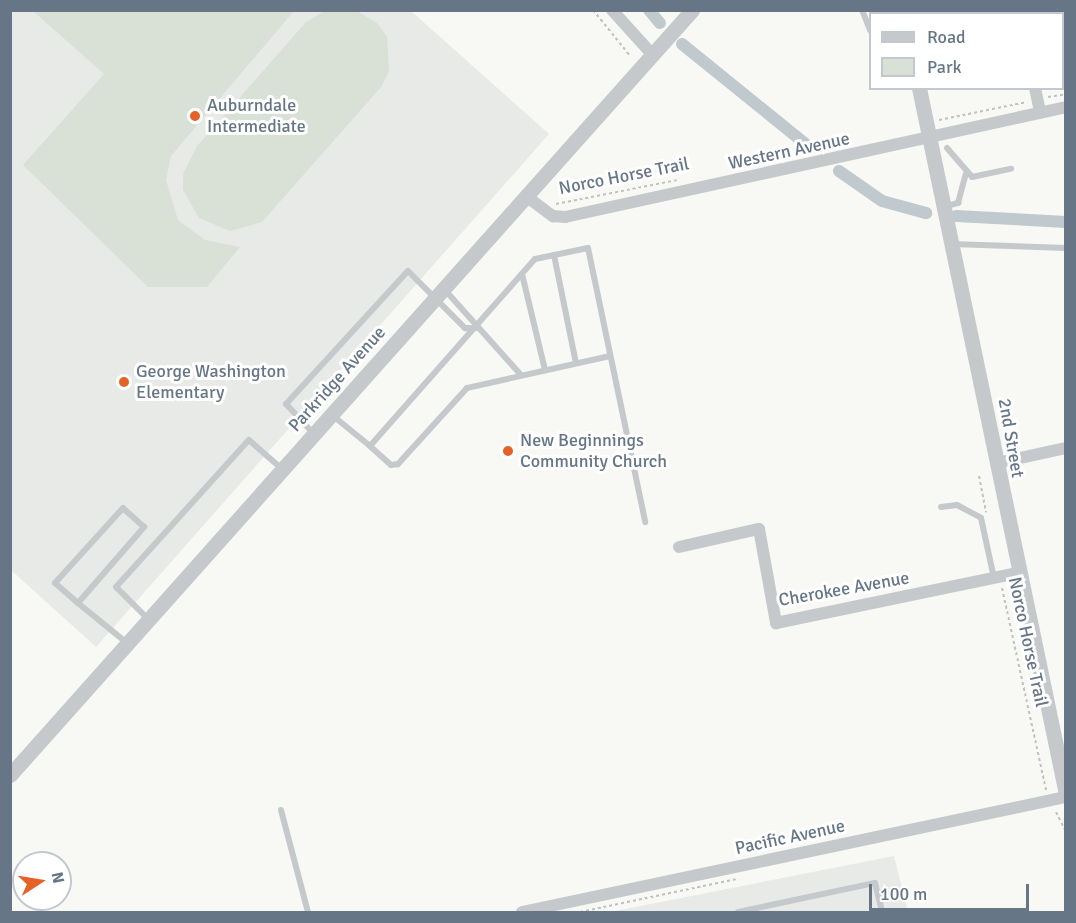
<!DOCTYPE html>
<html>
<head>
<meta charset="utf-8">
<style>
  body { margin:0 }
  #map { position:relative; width:1076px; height:923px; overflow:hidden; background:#f8f8f5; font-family:Signika,sans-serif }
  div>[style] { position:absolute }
  .built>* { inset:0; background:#e8eae8 }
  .green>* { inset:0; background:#d9e0d6 }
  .canal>* { height:12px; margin:-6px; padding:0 6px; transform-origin:6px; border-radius:6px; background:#c0c9ce }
  .path>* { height:2px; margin-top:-1px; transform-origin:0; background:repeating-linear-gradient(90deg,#bfc1c3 0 3px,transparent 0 6px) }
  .service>* { height:6px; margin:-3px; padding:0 3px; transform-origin:3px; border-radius:3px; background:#c5c9cc }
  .minor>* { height:12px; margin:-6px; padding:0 6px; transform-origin:6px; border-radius:6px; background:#c5c9cc }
  .tertiary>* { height:15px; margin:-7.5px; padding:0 7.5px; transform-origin:7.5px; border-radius:7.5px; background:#c5c9cc }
  .dots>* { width:16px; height:16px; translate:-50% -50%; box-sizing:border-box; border:3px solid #fff; border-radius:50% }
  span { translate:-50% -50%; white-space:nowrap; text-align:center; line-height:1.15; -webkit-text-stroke:6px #fff; paint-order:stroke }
  .poi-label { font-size:18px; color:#667687 }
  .left { translate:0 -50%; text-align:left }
  .street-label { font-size:18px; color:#667687 }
  .frame { position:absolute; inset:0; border:12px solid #667687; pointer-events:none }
  .legend { position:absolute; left:869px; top:12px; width:195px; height:78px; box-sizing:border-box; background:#fff; border:2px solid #c2c8cf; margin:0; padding:8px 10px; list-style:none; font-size:18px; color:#667687 }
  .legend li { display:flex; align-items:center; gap:12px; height:30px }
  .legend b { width:30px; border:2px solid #c2c8cf }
  .north { position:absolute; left:12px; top:851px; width:60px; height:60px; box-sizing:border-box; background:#fff; border:2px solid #c2c8cf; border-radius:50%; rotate:78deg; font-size:16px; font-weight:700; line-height:24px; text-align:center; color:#667687 }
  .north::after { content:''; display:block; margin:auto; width:21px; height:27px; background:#e66127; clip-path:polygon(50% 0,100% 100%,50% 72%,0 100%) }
  .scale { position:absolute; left:869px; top:884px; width:160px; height:27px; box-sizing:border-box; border:3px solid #667687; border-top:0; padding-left:8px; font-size:18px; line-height:21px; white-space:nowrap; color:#667687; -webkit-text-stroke:4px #fff; paint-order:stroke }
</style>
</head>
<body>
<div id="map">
  <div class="built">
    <i style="clip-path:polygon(11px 11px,411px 11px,549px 134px,96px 647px,11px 570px)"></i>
    <i style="clip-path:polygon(894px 856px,908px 912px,610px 912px)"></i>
  </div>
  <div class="green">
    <i style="clip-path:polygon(33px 11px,294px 11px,171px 156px,166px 180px,178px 220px,205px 240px,240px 247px,207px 287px,148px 287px,23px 165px,104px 74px)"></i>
    <i style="clip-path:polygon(357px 11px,377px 23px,387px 37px,389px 71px,382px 86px,262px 222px,230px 231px,199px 218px,183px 190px,183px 174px,197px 146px,306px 22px,325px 11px)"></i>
  </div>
  <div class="canal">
    <i style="left:649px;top:10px;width:17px;rotate:50deg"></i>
    <i style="left:682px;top:44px;width:162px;rotate:39deg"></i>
    <i style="left:839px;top:171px;width:52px;rotate:34.9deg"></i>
    <i style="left:882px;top:201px;width:46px;rotate:15.3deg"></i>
    <i style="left:956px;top:216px;width:110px;rotate:3.1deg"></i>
  </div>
  <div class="path">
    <i style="left:593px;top:10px;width:60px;rotate:51deg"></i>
    <i style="left:1048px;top:97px;width:18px;rotate:-9deg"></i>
    <i style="left:939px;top:120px;width:90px;rotate:-11.6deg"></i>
    <i style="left:556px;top:204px;width:123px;rotate:-11.2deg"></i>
    <i style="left:979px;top:476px;width:37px;rotate:79deg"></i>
    <i style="left:1002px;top:588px;width:207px;rotate:77.7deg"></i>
    <i style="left:1056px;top:812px;width:22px;rotate:63deg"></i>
    <i style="left:580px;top:912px;width:160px;rotate:-11.9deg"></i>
  </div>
  <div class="service">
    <i style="left:862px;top:10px;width:22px;rotate:68deg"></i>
    <i style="left:947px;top:148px;width:38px;rotate:49deg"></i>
    <i style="left:972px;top:177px;width:40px;rotate:-12deg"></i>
    <i style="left:943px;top:207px;width:16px;rotate:-15deg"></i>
    <i style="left:958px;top:203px;width:30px;rotate:-75deg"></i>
    <i style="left:951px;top:244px;width:115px;rotate:2deg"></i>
    <i style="left:554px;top:255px;width:110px;rotate:78.5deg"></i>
    <i style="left:522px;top:274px;width:99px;rotate:76.5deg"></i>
    <i style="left:445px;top:290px;width:114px;rotate:48.2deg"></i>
    <i style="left:610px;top:356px;width:147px;rotate:167.4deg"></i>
    <i style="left:467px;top:388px;width:103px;rotate:132.2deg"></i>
    <i style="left:398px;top:464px;width:7px;rotate:172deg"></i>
    <i style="left:391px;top:465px;width:28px;rotate:-138deg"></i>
    <i style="left:370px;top:446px;width:249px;rotate:-48.6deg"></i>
    <i style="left:535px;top:259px;width:54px;rotate:-11.7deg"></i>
    <i style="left:588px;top:248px;width:280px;rotate:78.2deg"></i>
    <i style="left:332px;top:415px;width:49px;rotate:39.2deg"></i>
    <i style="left:314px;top:434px;width:41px;rotate:-133deg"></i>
    <i style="left:286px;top:404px;width:180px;rotate:-47.5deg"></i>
    <i style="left:408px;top:271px;width:81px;rotate:45deg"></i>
    <i style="left:465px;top:328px;width:11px"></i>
    <i style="left:941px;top:507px;width:16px;rotate:-7deg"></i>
    <i style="left:957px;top:505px;width:27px;rotate:28deg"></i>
    <i style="left:981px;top:518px;width:61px;rotate:77.8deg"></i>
    <i style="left:78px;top:603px;width:101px;rotate:-49deg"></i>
    <i style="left:144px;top:527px;width:28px;rotate:-138deg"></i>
    <i style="left:123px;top:508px;width:101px;rotate:132.2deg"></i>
    <i style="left:55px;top:583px;width:30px;rotate:41deg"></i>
    <i style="left:78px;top:603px;width:63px;rotate:39.2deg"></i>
    <i style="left:148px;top:619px;width:45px;rotate:-135deg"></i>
    <i style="left:116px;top:587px;width:198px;rotate:-47.9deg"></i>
    <i style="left:249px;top:440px;width:44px;rotate:41.3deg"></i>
    <i style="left:281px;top:810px;width:106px;rotate:75.2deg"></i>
    <i style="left:738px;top:912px;width:140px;rotate:-12deg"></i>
    <i style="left:875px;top:883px;width:30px;rotate:76deg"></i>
  </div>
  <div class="minor">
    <i style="left:612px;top:10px;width:58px;rotate:47.8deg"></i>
    <i style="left:1018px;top:10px;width:4px;rotate:76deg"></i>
    <i style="left:1035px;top:88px;width:25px;rotate:78deg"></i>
    <i style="left:526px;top:196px;width:34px;rotate:37deg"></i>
    <i style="left:553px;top:216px;width:12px;rotate:5deg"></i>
    <i style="left:565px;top:217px;width:513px;rotate:-12.38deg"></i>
    <i style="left:997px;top:463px;width:71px;rotate:-12.3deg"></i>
    <i style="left:679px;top:547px;width:82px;rotate:-12.7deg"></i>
    <i style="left:759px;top:529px;width:96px;rotate:79.7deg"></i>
    <i style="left:776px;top:623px;width:247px;rotate:-11.7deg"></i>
    <i style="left:522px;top:912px;width:556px;rotate:-11.94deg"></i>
  </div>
  <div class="tertiary">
    <i style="left:904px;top:10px;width:4px;rotate:90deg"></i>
    <i style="left:919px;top:88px;width:721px;rotate:78.24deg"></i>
    <i style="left:10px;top:775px;width:1025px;rotate:-48.28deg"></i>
  </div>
  <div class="dots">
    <i style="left:195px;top:116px;background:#e66127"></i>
    <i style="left:124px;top:382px;background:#e66127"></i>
    <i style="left:508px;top:451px;background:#e66127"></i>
  </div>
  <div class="poi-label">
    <span class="left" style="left:207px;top:116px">Auburndale<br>Intermediate</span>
    <span class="left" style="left:136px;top:382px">George Washington<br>Elementary</span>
    <span class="left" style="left:520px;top:451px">New Beginnings<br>Community Church</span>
  </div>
  <div class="street-label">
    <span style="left:789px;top:151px;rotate:-12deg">Western Avenue</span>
    <span style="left:624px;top:176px;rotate:-11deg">Norco Horse Trail</span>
    <span style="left:337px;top:379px;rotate:-48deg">Parkridge Avenue</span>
    <span style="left:1011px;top:438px;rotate:80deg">2nd Street</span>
    <span style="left:844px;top:589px;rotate:-10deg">Cherokee Avenue</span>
    <span style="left:1028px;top:642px;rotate:78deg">Norco Horse Trail</span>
    <span style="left:790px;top:837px;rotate:-12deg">Pacific Avenue</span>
  </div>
  <div class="frame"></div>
  <ul class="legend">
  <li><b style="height:8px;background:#c5c9cc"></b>Road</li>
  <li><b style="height:16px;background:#d9e0d6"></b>Park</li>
  </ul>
  <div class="north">N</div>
  <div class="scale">100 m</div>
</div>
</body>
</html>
